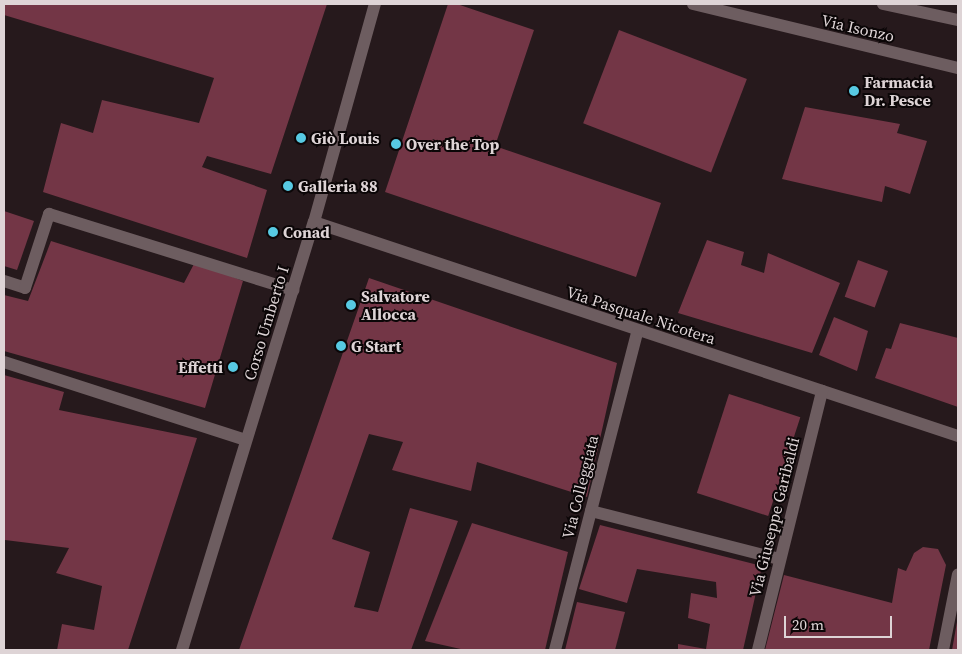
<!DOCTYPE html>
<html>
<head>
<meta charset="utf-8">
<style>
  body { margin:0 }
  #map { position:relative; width:962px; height:654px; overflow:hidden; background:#26191c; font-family:"Source Serif 4",serif }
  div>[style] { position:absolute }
  .building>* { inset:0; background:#733646; transform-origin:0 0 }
  .service>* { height:12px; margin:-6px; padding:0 6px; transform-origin:6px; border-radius:6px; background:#6d5d60 }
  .minor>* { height:12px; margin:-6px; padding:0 6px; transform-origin:6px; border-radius:6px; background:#6d5d60 }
  .tertiary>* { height:12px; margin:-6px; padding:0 6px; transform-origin:6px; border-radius:6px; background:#6d5d60 }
  .dots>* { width:14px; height:14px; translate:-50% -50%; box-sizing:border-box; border:2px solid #0b0607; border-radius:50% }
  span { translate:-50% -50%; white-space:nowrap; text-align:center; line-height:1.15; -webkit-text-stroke:4px #0b0607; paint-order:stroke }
  .street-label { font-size:16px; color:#ded4d6 }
  .poi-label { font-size:16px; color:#ded4d6; font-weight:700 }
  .left { translate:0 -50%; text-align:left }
  .right { translate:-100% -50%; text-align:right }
  .frame { position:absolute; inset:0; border:5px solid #ded4d6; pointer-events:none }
  .scale { position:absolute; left:784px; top:616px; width:108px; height:22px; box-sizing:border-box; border:2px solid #ded4d6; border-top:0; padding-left:6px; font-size:15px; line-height:18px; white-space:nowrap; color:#ded4d6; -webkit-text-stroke:4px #0b0607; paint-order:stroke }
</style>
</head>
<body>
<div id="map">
  <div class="building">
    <i style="clip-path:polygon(4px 4px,327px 4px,271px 174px,207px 156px,202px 167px,267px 190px,247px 258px,43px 192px,61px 123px,93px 133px,102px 100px,199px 123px,214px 78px,4px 15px)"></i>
    <i style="clip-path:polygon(448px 4px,457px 4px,534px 30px,495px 146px,661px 203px,636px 277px,385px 192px)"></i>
    <i style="left:619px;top:30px;width:137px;height:100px;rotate:21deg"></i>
    <i style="clip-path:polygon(805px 107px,900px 124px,897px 133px,927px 141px,910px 194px,885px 186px,882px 202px,782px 179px)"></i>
    <i style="clip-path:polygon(4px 211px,34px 221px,17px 270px,4px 266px)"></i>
    <i style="clip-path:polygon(707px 240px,744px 252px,741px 265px,764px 273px,768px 253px,840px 283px,812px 353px,678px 313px)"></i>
    <i style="clip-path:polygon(51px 241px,184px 283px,195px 262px,243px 281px,205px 408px,4px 351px,4px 295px,28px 301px)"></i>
    <i style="left:858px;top:260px;width:32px;height:39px;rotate:20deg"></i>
    <i style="clip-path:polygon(369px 278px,617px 363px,587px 497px,477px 462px,471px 491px,392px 470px,403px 442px,369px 434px,332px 539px,370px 552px,354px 607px,378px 612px,410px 508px,458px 521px,411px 650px,239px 650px)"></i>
    <i style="clip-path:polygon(834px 317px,868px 331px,857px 371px,819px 355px)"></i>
    <i style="clip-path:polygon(900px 323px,958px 338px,958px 407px,875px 378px,886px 348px,891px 349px)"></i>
    <i style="clip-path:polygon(4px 375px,64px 392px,59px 410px,197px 438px,128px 650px,57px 650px,62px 624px,94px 630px,102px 586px,56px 573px,69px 548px,5px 540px,4px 544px)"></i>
    <i style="left:729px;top:394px;width:75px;height:104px;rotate:18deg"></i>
    <i style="clip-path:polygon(472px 523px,568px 552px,545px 650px,465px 650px,425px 641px)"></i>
    <i style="clip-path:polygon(600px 525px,762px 566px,743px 650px,678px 650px,678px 644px,706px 649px,710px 624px,688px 618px,691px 593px,717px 598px,716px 582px,637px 569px,627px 603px,579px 589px)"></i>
    <i style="clip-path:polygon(923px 547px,938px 549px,946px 565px,929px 650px,765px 650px,784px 575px,892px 603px,898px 568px,906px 571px,914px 553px)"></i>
    <i style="clip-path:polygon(577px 602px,625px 612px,615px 650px,565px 650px)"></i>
    <i style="clip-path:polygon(957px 622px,958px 650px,952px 650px)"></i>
  </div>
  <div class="service">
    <i style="left:4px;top:281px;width:22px;rotate:18deg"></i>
    <i style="left:25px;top:288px;width:78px;rotate:-72deg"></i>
    <i style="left:49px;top:214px;width:256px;rotate:17.3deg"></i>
    <i style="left:4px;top:362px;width:254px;rotate:17.9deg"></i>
  </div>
  <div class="minor">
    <i style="left:693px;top:4px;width:273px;rotate:13.6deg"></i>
    <i style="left:883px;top:4px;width:77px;rotate:12deg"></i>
    <i style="left:314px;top:222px;width:679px;rotate:18.38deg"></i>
    <i style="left:591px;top:511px;width:195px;rotate:14.3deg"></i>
    <i style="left:555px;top:650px;width:328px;rotate:-75.5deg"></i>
    <i style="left:758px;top:650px;width:267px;rotate:-76.1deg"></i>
    <i style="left:943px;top:650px;width:77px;rotate:-78.8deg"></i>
  </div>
  <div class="tertiary">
    <i style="left:182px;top:650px;width:448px;rotate:-72.9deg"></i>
    <i style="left:314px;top:222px;width:226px;rotate:-74.4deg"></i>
  </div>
  <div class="dots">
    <i style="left:854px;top:91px;background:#57c9e2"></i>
    <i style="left:301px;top:138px;background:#57c9e2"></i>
    <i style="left:396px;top:144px;background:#57c9e2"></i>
    <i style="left:288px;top:186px;background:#57c9e2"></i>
    <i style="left:273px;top:232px;background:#57c9e2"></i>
    <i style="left:351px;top:305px;background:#57c9e2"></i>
    <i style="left:341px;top:346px;background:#57c9e2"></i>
    <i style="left:233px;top:367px;background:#57c9e2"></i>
  </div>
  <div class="street-label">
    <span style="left:858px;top:28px;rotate:13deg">Via Isonzo</span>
    <span style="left:641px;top:315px;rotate:18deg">Via Pasquale Nicotera</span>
    <span style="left:266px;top:323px;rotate:-73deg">Corso Umberto I</span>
    <span style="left:580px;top:487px;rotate:-76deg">Via Colleggiata</span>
    <span style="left:774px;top:517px;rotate:-76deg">Via Giuseppe Garibaldi</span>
  </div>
  <div class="poi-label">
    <span class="left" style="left:864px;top:91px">Farmacia<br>Dr. Pesce</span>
    <span class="left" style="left:311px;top:138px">Giò Louis</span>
    <span class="left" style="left:406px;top:144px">Over the Top</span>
    <span class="left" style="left:298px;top:186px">Galleria 88</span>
    <span class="left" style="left:283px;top:232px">Conad</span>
    <span class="left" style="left:361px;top:305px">Salvatore<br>Allocca</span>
    <span class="left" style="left:351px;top:346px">G Start</span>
    <span class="right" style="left:223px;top:367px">Effetti</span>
  </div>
  <div class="frame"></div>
  <div class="scale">20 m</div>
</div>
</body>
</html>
